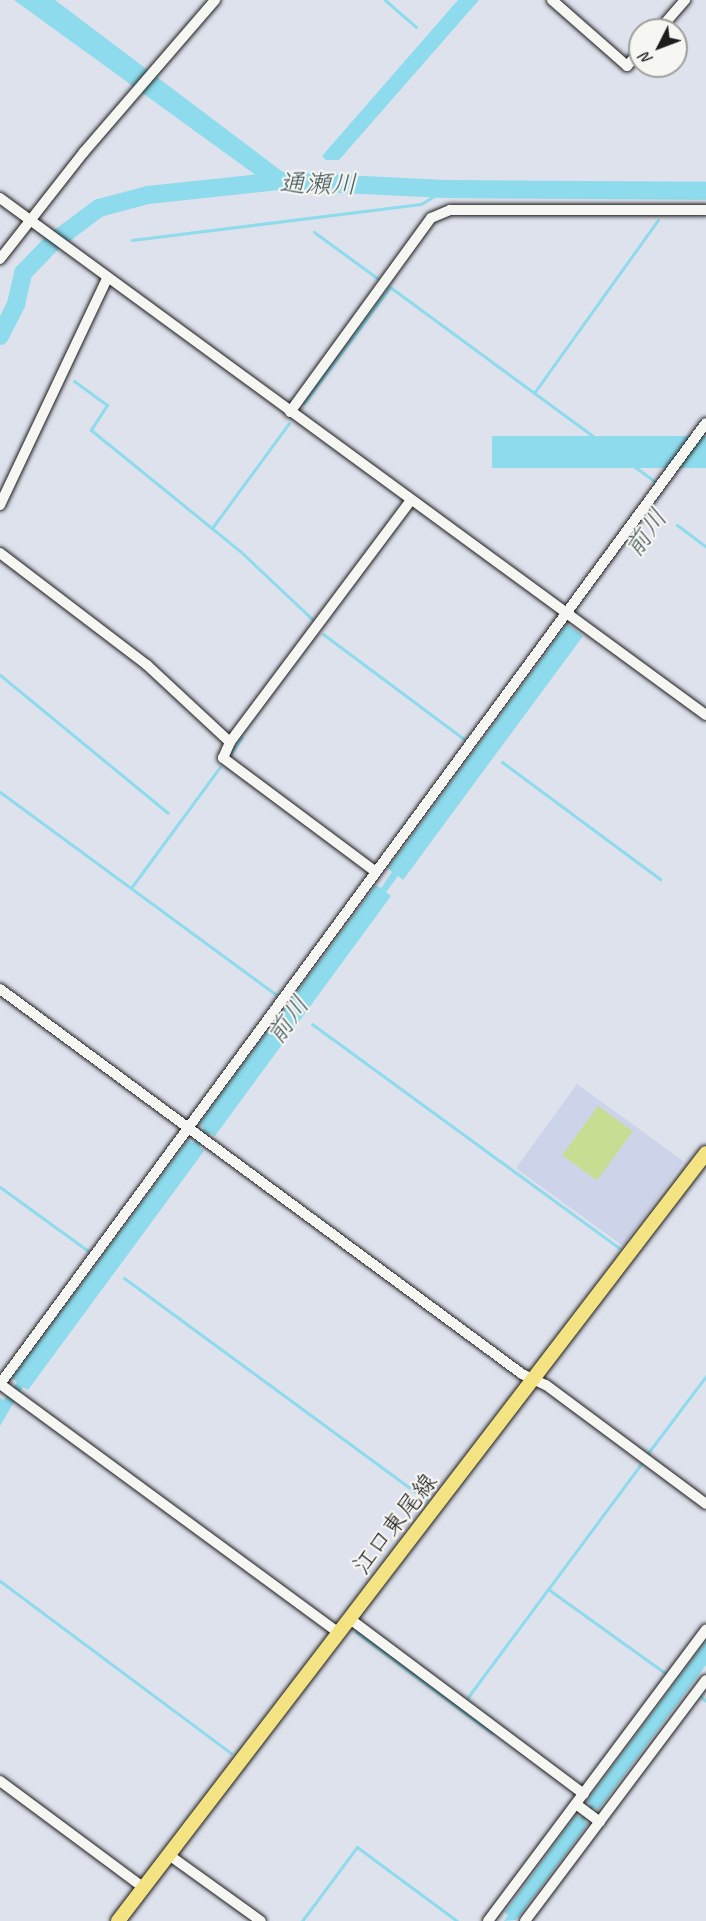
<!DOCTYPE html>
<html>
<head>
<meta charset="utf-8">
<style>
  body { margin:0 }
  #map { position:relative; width:706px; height:1921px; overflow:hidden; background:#dee2ed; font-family:Caveat,"Klee One",sans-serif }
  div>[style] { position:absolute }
  .built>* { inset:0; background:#cdd4ea; transform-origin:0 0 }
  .green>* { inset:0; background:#c7dd92; transform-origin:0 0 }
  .water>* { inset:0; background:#8ddbec; transform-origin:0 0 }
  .stream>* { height:3px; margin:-1.5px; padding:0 1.5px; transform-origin:1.5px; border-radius:1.5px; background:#8ddbec }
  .river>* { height:18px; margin:-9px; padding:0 9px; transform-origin:9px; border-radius:9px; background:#8ddbec }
  .roads { filter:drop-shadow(0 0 2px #1c1c1c) drop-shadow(0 0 2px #1c1c1c) }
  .minor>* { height:10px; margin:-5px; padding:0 5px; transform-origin:5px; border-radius:5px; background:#f6f6f2 }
  .major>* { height:14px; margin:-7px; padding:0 7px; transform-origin:7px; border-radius:7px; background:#f4e382 }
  span { translate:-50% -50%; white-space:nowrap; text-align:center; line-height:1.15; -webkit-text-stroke:4.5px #f6f6f2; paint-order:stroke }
  .street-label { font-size:24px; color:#1c1c1c }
  .water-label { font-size:26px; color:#3e555a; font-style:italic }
  .north { position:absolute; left:628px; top:18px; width:60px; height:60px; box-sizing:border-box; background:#f6f6f2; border:2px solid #9f9f9c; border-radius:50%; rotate:228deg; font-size:16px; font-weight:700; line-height:24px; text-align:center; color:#1c1c1c }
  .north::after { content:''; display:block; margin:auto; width:21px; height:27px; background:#1c1c1c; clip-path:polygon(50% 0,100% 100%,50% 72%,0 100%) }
</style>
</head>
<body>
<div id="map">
  <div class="built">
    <i style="left:577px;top:1084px;width:132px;height:104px;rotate:36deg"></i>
  </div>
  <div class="green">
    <i style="left:598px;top:1106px;width:43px;height:61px;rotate:36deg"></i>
  </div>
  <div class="water">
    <i style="clip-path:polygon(14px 0,55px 0,288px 176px,257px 176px)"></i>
    <i style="clip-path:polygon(458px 0,479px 0,339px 160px,326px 160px,322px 156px)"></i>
    <i style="left:706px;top:436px;width:32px;height:214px;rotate:90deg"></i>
    <i style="clip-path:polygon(567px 624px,583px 636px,403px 880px,398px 876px,386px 892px,391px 896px,215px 1136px,210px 1133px,199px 1147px,204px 1151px,28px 1390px,23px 1387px,0 1426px,0 1398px,4px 1400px,17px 1382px,12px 1378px,188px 1140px,193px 1143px,204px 1128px,199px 1124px,376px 885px,381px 888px,392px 872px,388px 868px)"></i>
    <i style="clip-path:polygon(706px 1641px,706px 1665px,598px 1810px,594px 1807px,584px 1821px,588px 1824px,516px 1920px,504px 1921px,508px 1915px,505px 1912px,576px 1815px,580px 1818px,591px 1804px,587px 1801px)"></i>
  </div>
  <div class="stream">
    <i style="left:385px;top:0;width:41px;rotate:41.1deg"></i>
    <i style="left:272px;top:175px;width:10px;rotate:37deg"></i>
    <i style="left:314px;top:232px;width:78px;rotate:36.1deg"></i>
    <i style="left:132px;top:240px;width:291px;rotate:-7.1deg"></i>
    <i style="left:421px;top:204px;width:29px;rotate:-31deg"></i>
    <i style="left:74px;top:381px;width:41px;rotate:36deg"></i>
    <i style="left:107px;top:405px;width:30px;rotate:123deg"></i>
    <i style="left:91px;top:430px;width:192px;rotate:39.1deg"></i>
    <i style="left:240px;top:551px;width:100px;rotate:43.4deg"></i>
    <i style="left:534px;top:393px;width:213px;rotate:-54.4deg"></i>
    <i style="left:304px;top:403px;width:144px;rotate:-53.4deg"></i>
    <i style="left:390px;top:287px;width:329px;rotate:36.3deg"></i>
    <i style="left:677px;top:525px;width:36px;rotate:37deg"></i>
    <i style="left:212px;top:528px;width:130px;rotate:-53.7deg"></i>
    <i style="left:323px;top:634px;width:176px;rotate:36.7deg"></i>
    <i style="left:0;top:675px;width:217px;rotate:39.4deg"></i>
    <i style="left:231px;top:753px;width:19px;rotate:-55deg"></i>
    <i style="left:502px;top:762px;width:197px;rotate:36.5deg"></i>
    <i style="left:0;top:792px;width:343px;rotate:36.3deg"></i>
    <i style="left:131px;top:888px;width:150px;rotate:-53.7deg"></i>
    <i style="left:312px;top:1024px;width:380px;rotate:36.1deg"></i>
    <i style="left:0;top:1187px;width:109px;rotate:36deg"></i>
    <i style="left:124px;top:1278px;width:375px;rotate:36.3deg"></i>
    <i style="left:648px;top:1453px;width:96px;rotate:-53deg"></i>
    <i style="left:0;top:1581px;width:288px;rotate:36.7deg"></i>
    <i style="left:548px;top:1589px;width:144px;rotate:35.7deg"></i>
    <i style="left:356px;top:1632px;width:169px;rotate:36.6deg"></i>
    <i style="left:468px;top:1697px;width:290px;rotate:-53.4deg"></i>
    <i style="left:701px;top:1697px;width:6px;rotate:39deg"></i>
    <i style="left:302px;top:1921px;width:92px;rotate:-53.4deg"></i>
    <i style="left:357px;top:1847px;width:124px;rotate:36.5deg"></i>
  </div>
  <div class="river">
    <i style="left:0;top:336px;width:36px;rotate:-63deg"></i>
    <i style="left:16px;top:304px;width:32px;rotate:-77deg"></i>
    <i style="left:23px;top:273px;width:42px;rotate:-46deg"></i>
    <i style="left:52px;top:243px;width:59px;rotate:-36.7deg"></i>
    <i style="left:99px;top:208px;width:51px;rotate:-14.9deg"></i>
    <i style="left:148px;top:195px;width:133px;rotate:-6.1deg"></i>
    <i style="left:280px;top:181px;width:166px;rotate:2.8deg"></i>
    <i style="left:446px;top:189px;width:260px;rotate:0.4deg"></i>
  </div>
  <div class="roads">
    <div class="minor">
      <i style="left:552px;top:0;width:100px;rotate:41.3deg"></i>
      <i style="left:627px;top:66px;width:20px;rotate:-49deg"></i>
      <i style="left:659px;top:30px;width:40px;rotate:-49deg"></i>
      <i style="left:0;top:198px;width:875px;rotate:36.22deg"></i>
      <i style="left:0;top:259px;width:136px;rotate:-51.9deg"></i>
      <i style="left:84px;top:152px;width:201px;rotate:-49.2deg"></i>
      <i style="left:290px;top:412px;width:240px;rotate:-54deg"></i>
      <i style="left:431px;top:218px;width:21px;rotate:-23deg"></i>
      <i style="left:450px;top:210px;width:256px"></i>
      <i style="left:0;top:505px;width:252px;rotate:-64.7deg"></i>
      <i style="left:0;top:553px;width:185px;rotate:37.3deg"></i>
      <i style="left:147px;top:665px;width:113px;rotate:42.9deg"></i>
      <i style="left:376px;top:872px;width:191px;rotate:-143.3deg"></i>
      <i style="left:223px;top:758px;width:17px;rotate:-66deg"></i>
      <i style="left:230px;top:742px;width:302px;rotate:-53.2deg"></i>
      <i style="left:0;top:989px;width:649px;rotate:36.41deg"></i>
      <i style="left:522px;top:1374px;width:26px;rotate:25deg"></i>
      <i style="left:546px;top:1385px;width:199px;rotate:36.6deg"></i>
      <i style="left:0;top:1384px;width:1192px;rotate:-53.7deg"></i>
      <i style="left:0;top:1384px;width:421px;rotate:36.3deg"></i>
      <i style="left:350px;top:1619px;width:292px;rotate:36.8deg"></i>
      <i style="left:0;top:1781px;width:179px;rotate:36.6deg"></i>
      <i style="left:576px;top:1804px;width:30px;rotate:37deg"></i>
      <i style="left:169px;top:1855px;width:113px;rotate:35.7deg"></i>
      <i style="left:488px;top:1921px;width:364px;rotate:-53.2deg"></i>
      <i style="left:525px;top:1921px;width:301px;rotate:-53.1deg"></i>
    </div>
    <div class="major">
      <i style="left:118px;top:1921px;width:967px;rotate:-52.56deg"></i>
    </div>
  </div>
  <div class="street-label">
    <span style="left:395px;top:1524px;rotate:-52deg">江口東尾線</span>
  </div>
  <div class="water-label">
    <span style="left:318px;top:184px;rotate:1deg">通瀬川</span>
    <span style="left:646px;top:533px;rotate:-54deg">前川</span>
    <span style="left:288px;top:1020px;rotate:-54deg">前川</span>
  </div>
  <div class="north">N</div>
</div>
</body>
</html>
